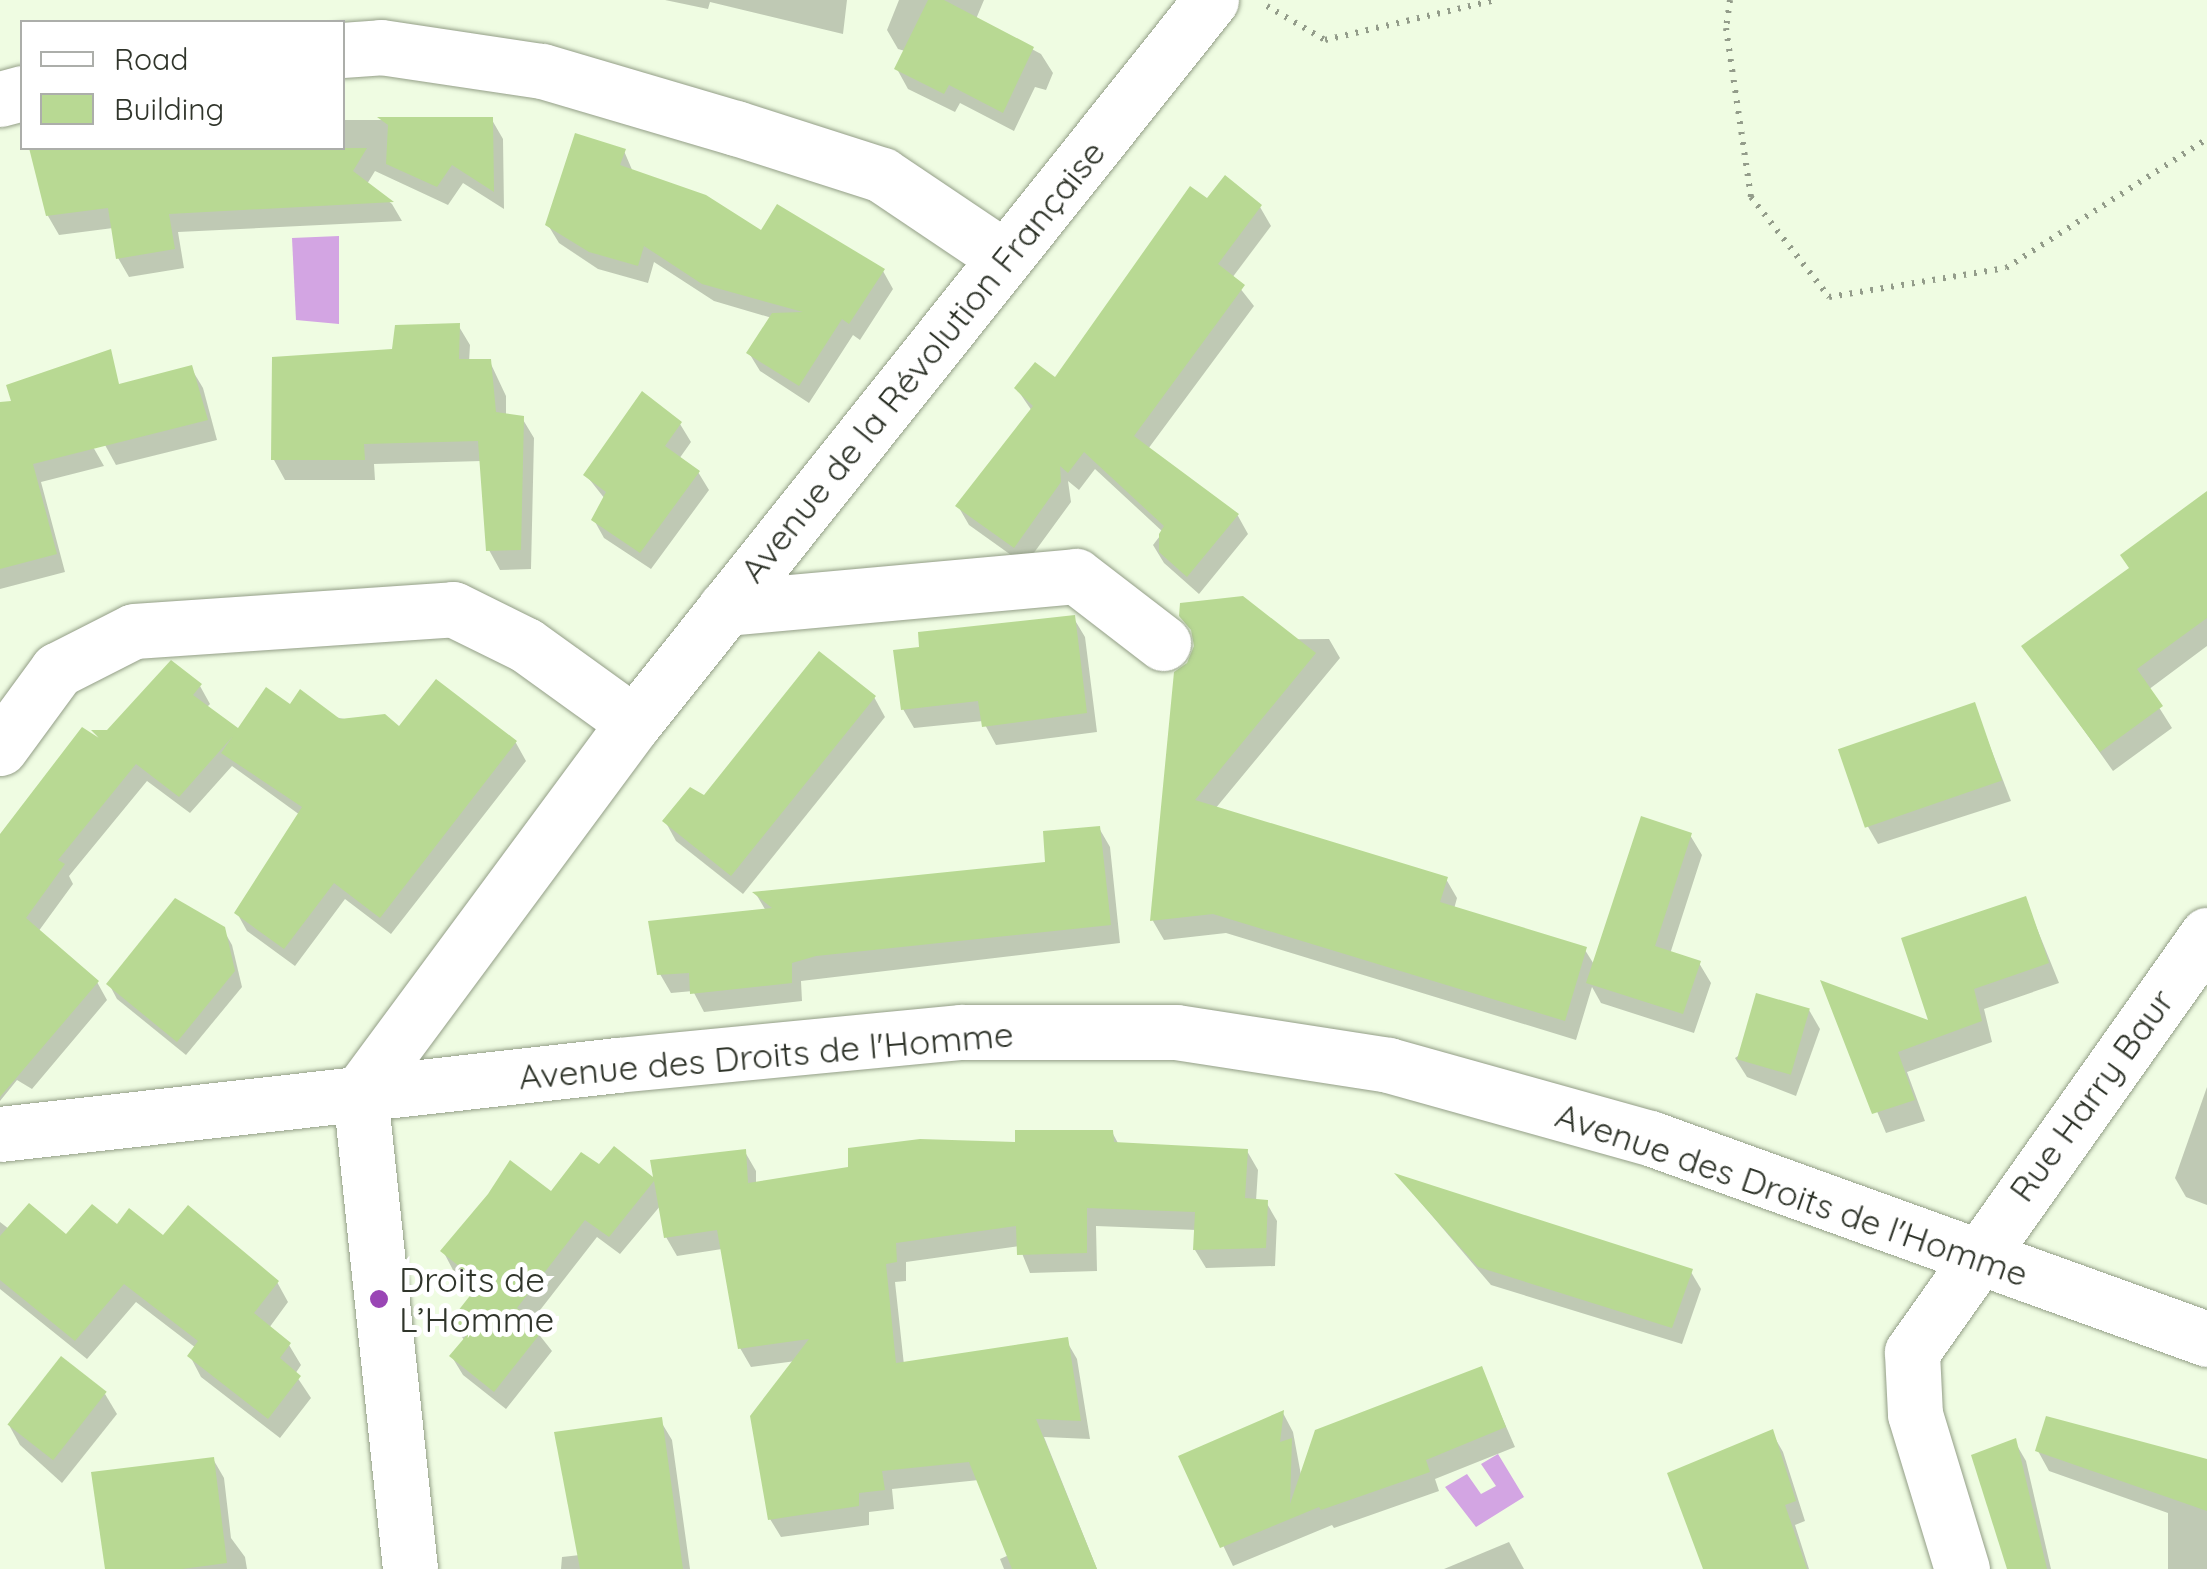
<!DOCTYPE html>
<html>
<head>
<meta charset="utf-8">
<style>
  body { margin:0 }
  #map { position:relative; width:2207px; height:1569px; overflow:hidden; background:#effce2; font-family:Quicksand,sans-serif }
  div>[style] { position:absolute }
  .water>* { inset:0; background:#d3a5e3 }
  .shadow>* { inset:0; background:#0003 }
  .building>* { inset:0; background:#b8d993; transform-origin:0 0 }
  .path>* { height:6px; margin-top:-3px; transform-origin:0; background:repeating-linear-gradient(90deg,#939c8a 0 2.5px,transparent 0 10.5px) }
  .roads { filter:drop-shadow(0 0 2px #939e87) drop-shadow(0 0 2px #939e87) }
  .minor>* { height:55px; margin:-27.5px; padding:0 27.5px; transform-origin:27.5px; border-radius:27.5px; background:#fff }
  .dots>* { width:28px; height:28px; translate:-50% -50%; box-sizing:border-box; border:5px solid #fff; border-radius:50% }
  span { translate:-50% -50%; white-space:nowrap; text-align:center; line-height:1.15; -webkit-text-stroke:10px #fff; paint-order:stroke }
  .street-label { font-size:35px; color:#30352b }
  .poi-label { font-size:35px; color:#30352b }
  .left { translate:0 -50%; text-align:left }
  .legend { position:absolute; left:20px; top:20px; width:325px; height:130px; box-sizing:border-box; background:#fff; border:2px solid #acaeaa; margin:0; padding:12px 18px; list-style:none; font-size:30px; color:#30352b }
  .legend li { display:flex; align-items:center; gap:20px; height:50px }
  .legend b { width:50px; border:2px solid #acaeaa }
</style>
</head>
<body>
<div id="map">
  <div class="water">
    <i style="clip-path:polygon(339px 236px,339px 324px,296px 320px,292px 238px)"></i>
    <i style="clip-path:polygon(1498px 1454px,1524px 1497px,1476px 1527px,1445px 1487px,1467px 1474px,1481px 1494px,1496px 1486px,1481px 1464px)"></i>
  </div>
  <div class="shadow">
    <i style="clip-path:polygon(665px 0,847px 0,843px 34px,710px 2px,708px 9px)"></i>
    <i style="clip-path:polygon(899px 0,984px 0,976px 19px,1041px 54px,1053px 73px,1046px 90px,1035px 87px,1014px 131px,960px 103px,955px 112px,908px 89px,897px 69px,905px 51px,898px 49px,887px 30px)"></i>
    <i style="clip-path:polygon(342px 120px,492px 120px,503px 139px,504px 209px,463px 183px,448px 205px,375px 171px,367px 184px,392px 204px,402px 221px,178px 232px,184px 268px,129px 277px,118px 258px,113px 228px,59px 235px,48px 216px,31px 148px,108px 148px,112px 154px,150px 148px,342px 148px)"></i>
    <i style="clip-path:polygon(624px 151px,633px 172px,761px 233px,883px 271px,893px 289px,860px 340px,853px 335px,809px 403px,760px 371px,749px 353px,772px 318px,714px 301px,654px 262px,648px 283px,598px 269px,559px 243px,548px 225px)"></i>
    <i style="clip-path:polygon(1207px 202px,1260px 207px,1271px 226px,1232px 278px,1254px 306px,1148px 449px,1238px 516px,1248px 534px,1199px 594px,1164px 563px,1153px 545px,1163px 532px,1095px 469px,1079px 490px,1068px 481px,1071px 502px,1025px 565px,969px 525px,958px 506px,1032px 411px,1017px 389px,1056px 380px)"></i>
    <i style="clip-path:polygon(458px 325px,470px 345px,469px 362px,490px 362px,506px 396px,506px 416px,522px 418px,534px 438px,531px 569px,500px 570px,489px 550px,482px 461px,374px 464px,375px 480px,285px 480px,274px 460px,395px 351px)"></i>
    <i style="clip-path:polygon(191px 368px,203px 388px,217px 440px,116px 465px,105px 445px)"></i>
    <i style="clip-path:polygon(50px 372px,104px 466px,41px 482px,65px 572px,0 589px,0 426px)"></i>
    <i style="clip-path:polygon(680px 424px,691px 442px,679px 459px,698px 472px,709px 490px,651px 569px,604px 538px,594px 520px,605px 499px,586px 475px)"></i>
    <i style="clip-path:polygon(2207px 495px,2207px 646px,2148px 690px,2172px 728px,2113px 771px,2024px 646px,2131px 569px)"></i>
    <i style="clip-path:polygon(1073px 617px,1085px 637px,1097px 732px,996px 745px,983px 721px,914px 728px,903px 709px)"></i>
    <i style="clip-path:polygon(1329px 639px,1340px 658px,1215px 809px,1446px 879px,1457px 898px,1454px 909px,1585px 950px,1595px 966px,1690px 835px,1702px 855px,1670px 954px,1699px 963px,1711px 983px,1694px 1033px,1601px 1003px,1592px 987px,1576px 1040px,1226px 933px,1164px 940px,1153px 921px,1195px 640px)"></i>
    <i style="clip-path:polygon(436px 683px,516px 743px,526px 761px,391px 934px,345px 899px,295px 966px,247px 931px,237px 913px,300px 815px,232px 766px,190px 813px,147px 781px,69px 876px,73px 884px,38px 932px,97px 982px,107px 1000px,32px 1089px,17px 1080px,0 1101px,0 837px,101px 742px,95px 732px,108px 732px,200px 686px,210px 704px,206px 708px,239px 732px,290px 708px,399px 730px)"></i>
    <i style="clip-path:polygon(874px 697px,885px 717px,743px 894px,676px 841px,665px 821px)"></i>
    <i style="clip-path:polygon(1974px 705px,2011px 801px,1878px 844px,1867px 825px)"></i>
    <i style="clip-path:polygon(1099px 828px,1110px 847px,1120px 943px,801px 981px,802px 1001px,704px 1012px,693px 991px,671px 993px,660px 974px,766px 911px,756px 894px,1048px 864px)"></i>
    <i style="clip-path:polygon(2025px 899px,2059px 983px,1984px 1009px,1992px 1042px,1907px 1072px,1925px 1121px,1886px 1133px,1824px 984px,1932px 1024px)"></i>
    <i style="clip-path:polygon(223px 929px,232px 945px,242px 987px,186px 1055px,117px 999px,109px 984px)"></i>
    <i style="clip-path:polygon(1809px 1010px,1820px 1029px,1796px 1096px,1747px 1077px,1735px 1058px)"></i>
    <i style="clip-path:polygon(2207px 1087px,2207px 1205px,2186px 1197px,2175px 1178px)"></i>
    <i style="clip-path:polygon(1112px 1132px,1119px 1145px,1247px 1151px,1258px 1170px,1256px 1201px,1266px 1202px,1277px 1221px,1275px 1266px,1206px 1268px,1195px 1250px,1197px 1230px,1096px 1226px,1097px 1271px,1030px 1273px,1019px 1246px,906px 1262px,906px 1281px,895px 1282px,904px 1365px,1066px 1340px,1077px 1359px,1090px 1439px,1044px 1437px,1097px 1569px,1004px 1569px,1000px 1559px,1009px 1555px,979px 1480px,892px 1489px,894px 1509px,869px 1512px,869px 1525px,781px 1537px,770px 1519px,796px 1361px,751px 1367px,740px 1348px,722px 1249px,677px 1256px,666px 1237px,661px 1205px,620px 1254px,597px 1237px,530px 1323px,552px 1351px,506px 1409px,463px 1375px,452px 1357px,465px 1342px,453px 1321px,478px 1289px,453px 1270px,443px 1251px,599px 1167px,615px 1149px,657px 1183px,745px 1152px,756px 1171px,756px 1184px)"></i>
    <i style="clip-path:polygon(1399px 1177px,1691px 1272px,1701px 1289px,1682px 1344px,1491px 1285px)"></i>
    <i style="clip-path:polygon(0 1222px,9px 1229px,66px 1238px,118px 1227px,163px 1238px,277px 1282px,288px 1302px,269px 1328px,289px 1345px,301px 1365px,295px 1374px,311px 1398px,280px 1438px,201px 1377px,190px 1356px,196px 1348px,136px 1302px,87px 1359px,0 1289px)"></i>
    <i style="clip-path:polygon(1481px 1369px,1515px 1447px,1435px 1479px,1439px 1491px,1334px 1528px,1332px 1525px,1233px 1566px,1181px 1458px,1283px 1413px,1293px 1432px,1301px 1475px)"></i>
    <i style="clip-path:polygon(105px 1394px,117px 1414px,62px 1483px,20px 1445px,9px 1425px)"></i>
    <i style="clip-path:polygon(660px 1420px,672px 1440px,690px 1569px,561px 1569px,562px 1557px,580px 1555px)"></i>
    <i style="clip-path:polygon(1772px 1433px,1783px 1452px,1805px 1521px,1795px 1525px,1809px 1569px,1706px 1569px)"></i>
    <i style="clip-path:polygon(2015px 1442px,2026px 1461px,2051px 1569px,2010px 1569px)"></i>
    <i style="clip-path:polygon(2038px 1451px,2207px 1461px,2207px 1569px,2168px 1569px,2168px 1513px,2049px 1471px)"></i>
    <i style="clip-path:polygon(213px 1459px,224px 1478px,231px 1538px,245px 1557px,247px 1569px,111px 1569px)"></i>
    <i style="clip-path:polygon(1509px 1542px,1524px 1569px,1444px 1569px)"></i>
  </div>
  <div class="building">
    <i style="clip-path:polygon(928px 0,944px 0,1034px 47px,1003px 113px,949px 85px,944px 94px,894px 69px)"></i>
    <i style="clip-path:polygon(377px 117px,493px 117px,494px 192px,452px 165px,437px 187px,386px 164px,388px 125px)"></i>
    <i style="clip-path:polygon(575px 133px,626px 149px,620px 165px,706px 195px,761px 230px,777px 204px,885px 269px,849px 324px,842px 319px,799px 386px,746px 353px,772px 313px,803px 312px,702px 284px,644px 246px,638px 266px,589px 252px,545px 225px)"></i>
    <i style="clip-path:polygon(29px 148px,367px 148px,353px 171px,394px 202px,169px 214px,175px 249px,116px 259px,108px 208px,46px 216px)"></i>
    <i style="clip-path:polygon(1225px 175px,1262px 205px,1218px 264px,1245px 285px,1134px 436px,1239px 514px,1187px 577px,1159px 552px,1159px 534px,1164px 526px,1084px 452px,1068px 473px,1060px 466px,1061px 482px,1014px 548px,955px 506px,1033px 406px,1014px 388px,1035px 362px,1055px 377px,1190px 186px,1207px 198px)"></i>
    <i style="clip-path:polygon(460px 323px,459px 359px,491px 359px,496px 412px,524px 416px,521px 550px,486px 551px,478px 441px,364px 444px,365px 460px,271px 460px,272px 357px,392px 349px,395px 325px)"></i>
    <i style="clip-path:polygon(111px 349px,119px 384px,192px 365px,208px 420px,33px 464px,57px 554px,0 569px,0 402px,11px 401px,6px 385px)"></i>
    <i style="clip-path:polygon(642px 391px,682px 422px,665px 446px,700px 471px,640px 553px,591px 520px,606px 492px,583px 475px)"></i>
    <i style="clip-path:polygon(2207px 491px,2207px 618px,2137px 669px,2163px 706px,2100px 752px,2021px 646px,2129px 568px,2120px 555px)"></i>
    <i style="clip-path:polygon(1243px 596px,1316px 653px,1195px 800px,1448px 877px,1440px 902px,1587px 947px,1565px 1021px,1213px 914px,1150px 921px,1174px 672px,1187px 663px,1194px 646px,1191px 630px,1179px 616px,1180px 603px)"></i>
    <i style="clip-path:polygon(1075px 615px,1087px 713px,982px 727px,978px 701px,901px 710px,893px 650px,919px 647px,918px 632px)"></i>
    <i style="clip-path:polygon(819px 651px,876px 696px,731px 876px,662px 821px,690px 787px,704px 795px)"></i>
    <i style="clip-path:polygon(171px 660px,202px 684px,193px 695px,238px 728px,266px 687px,290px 704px,300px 689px,340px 719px,385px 714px,399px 726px,436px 679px,517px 741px,380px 918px,334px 883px,284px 949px,234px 913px,302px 807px,221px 753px,233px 736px,179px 797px,136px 764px,58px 860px,65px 864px,26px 918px,99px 981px,0 1097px,0 834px,82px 727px,99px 738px,91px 730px,107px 730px)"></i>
    <i style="left:1975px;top:702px;width:83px;height:145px;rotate:71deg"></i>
    <i style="clip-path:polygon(1641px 816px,1692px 833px,1655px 946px,1701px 961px,1683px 1014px,1586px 983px)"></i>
    <i style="clip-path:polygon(1100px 826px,1111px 925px,816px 956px,792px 963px,792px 983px,690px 994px,689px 973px,657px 975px,648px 921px,772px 908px,752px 892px,1045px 862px,1043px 831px)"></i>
    <i style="clip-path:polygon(2026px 896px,2049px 963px,1974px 989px,1982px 1021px,1898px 1052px,1915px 1100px,1872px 1114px,1820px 980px,1928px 1020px,1901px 938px)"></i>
    <i style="clip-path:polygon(175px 898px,225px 927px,235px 971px,177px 1042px,106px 984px)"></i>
    <i style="left:1756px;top:993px;width:56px;height:69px;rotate:16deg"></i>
    <i style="clip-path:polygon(1015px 1130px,1113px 1130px,1114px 1142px,1248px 1149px,1245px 1198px,1268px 1200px,1266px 1248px,1193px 1250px,1195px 1212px,1087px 1208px,1087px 1253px,1017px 1255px,1016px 1226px,896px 1243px,897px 1262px,886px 1264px,896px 1363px,1068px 1337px,1081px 1421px,1036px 1419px,1097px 1569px,1012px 1569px,969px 1462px,882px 1471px,885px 1490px,859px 1493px,859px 1506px,768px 1520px,750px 1416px,809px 1339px,738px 1349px,717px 1230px,664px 1238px,654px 1181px,609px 1237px,585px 1220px,517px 1308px,543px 1330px,494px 1392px,449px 1356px,466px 1336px,450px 1321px,480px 1283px,440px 1251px,488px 1194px,510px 1160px,551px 1191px,581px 1152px,599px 1164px,614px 1146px,653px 1177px,650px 1160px,746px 1149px,748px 1183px,848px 1167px,848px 1148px,920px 1139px,1015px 1142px)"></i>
    <i style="clip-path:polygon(1394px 1173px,1693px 1269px,1672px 1328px,1478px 1267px)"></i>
    <i style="clip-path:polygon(29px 1203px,66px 1234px,92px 1204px,117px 1224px,129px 1208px,163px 1235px,188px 1205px,279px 1281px,254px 1313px,291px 1343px,280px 1358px,301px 1376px,268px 1419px,187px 1356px,198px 1341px,124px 1284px,75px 1341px,0 1280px,0 1236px)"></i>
    <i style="left:61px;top:1356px;width:58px;height:87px;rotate:38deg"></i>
    <i style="clip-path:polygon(1482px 1366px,1506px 1427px,1426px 1460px,1430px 1472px,1321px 1510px,1319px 1507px,1220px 1548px,1178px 1456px,1284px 1410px,1280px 1442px,1292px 1438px,1290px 1504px,1315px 1430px)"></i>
    <i style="clip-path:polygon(2046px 1416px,2207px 1459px,2207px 1511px,2035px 1451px)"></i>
    <i style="clip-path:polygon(662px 1417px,683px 1569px,580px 1569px,554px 1432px)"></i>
    <i style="clip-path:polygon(1773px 1429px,1796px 1501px,1785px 1505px,1807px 1569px,1703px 1569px,1667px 1473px)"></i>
    <i style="clip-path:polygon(2016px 1438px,2047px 1569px,2007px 1569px,1971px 1455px)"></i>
    <i style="clip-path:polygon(214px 1457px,227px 1563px,182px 1569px,105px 1569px,91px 1472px)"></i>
  </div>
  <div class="path">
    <i style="left:1730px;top:0;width:28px;rotate:98deg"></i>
    <i style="left:1726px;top:28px;width:171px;rotate:81.6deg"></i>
    <i style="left:1751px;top:197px;width:127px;rotate:52deg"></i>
    <i style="left:1829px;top:297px;width:179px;rotate:-9.3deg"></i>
    <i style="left:2006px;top:268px;width:239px;rotate:-32.7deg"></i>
    <i style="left:1267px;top:6px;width:67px;rotate:30.4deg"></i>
    <i style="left:1325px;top:40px;width:175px;rotate:-13.2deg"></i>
  </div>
  <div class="roads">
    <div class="minor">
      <i style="left:342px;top:50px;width:39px;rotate:-4deg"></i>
      <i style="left:381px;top:47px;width:163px;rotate:8.5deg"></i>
      <i style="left:542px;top:71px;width:202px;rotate:16.4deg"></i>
      <i style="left:736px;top:128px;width:153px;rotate:17.8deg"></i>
      <i style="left:882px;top:175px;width:147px;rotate:33.9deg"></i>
      <i style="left:0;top:99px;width:23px;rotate:-15deg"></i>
      <i style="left:725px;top:608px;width:352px;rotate:-5.2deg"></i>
      <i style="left:1076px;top:576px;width:110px;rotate:37.6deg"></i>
      <i style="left:0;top:748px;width:97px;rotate:-53.8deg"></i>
      <i style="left:57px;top:670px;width:86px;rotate:-26.9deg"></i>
      <i style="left:134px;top:631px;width:320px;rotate:-3.9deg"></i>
      <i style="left:453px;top:609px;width:81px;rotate:26.3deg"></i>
      <i style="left:526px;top:645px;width:133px;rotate:35.8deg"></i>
      <i style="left:360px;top:1093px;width:460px;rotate:-53.5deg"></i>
      <i style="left:634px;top:723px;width:925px;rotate:-51.41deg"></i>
      <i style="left:360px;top:1093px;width:479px;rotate:84deg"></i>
      <i style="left:0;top:1134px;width:621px;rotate:-6.38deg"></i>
      <i style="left:617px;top:1065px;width:346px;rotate:-5.5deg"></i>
      <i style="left:961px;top:1032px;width:215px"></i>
      <i style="left:1176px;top:1032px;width:215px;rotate:8.8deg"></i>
      <i style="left:1388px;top:1065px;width:272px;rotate:15.6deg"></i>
      <i style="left:1650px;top:1138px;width:592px;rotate:19.84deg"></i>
      <i style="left:1962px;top:1569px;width:162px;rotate:-106.9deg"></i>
      <i style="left:1915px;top:1414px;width:62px;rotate:-92.8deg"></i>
      <i style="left:1912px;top:1352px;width:511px;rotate:-54.72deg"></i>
    </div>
  </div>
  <div class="dots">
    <i style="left:379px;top:1299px;background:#9a46b5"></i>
  </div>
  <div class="street-label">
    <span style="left:922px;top:361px;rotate:-51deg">Avenue de la Révolution Française</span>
    <span style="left:766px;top:1055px;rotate:-5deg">Avenue des Droits de l'Homme</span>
    <span style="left:2091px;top:1095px;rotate:-54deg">Rue Harry Baur</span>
    <span style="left:1792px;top:1194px;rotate:19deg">Avenue des Droits de l'Homme</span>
  </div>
  <div class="poi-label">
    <span class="left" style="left:399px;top:1299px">Droits de<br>L’Homme</span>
  </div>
  <ul class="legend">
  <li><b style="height:12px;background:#fff"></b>Road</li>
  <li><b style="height:28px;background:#b8d993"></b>Building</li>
  </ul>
</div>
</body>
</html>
